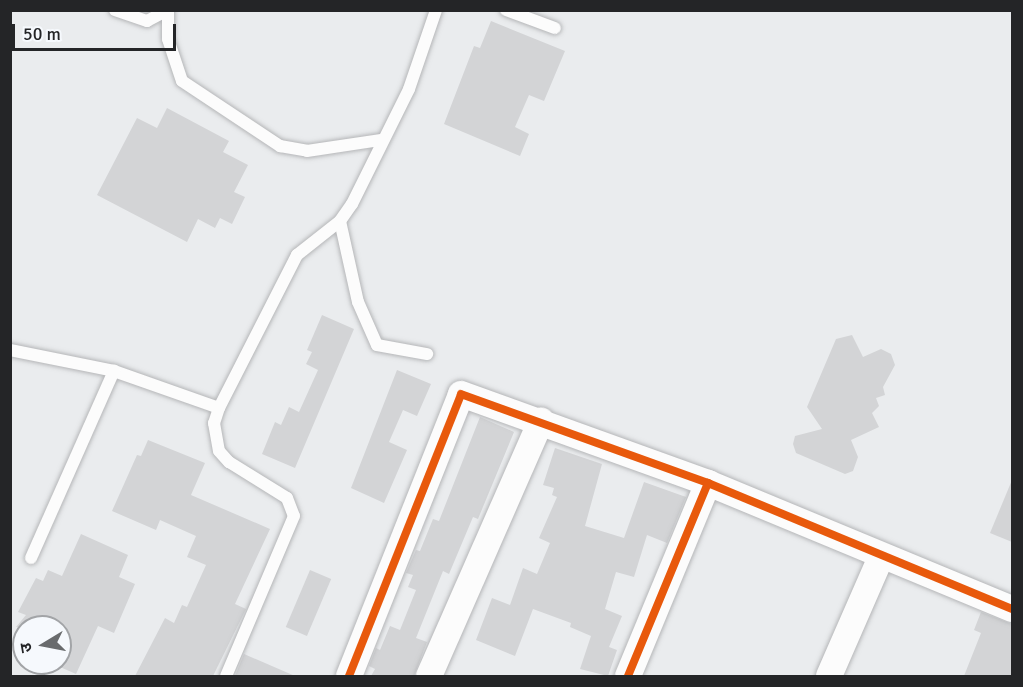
<!DOCTYPE html>
<html>
<head>
<meta charset="utf-8">
<style>
  body { margin:0 }
  #map { position:relative; width:1023px; height:687px; overflow:hidden; background:#eaecee; font-family:Signika,"Noto Sans Devanagari",sans-serif }
  div>[style] { position:absolute }
  .building>* { inset:0; background:#d3d4d6; transform-origin:0 0 }
  .roads { filter:drop-shadow(0 0 2px #b5b6b8) drop-shadow(0 0 2px #b5b6b8) }
  .service>* { height:12px; margin:-6px; padding:0 6px; transform-origin:6px; border-radius:6px; background:#fcfcfc }
  .minor>* { height:26px; margin:-13px; padding:0 13px; transform-origin:13px; border-radius:13px; background:#fcfcfc }
  .cycleway>* { height:8px; margin:-4px; padding:0 4px; transform-origin:4px; border-radius:4px; background:#e8590c }
  span { translate:-50% -50%; white-space:nowrap; text-align:center; line-height:1.15; -webkit-text-stroke:4.5px #f6f9fd; paint-order:stroke }
  .frame { position:absolute; inset:0; border:12px solid #242527; pointer-events:none }
  .north { position:absolute; left:12px; top:615px; width:60px; height:60px; box-sizing:border-box; background:#f6f9fd; border:2px solid #a2a4a7; border-radius:50%; rotate:260deg; font-size:16px; font-weight:700; line-height:24px; text-align:center; color:#242527 }
  .north::after { content:''; display:block; margin:auto; width:21px; height:27px; background:#696b6d; clip-path:polygon(50% 0,100% 100%,50% 72%,0 100%) }
  .scale { position:absolute; left:12px; top:24px; width:164px; height:27px; box-sizing:border-box; border:3px solid #242527; border-top:0; padding-left:8px; font-size:18px; line-height:21px; white-space:nowrap; color:#242527; -webkit-text-stroke:4px #f6f9fd; paint-order:stroke }
</style>
</head>
<body>
<div id="map">
  <div class="building">
    <i style="clip-path:polygon(491px 21px,565px 51px,544px 101px,529px 95px,515px 127px,529px 134px,520px 156px,444px 124px,474px 46px,480px 48px)"></i>
    <i style="clip-path:polygon(167px 108px,229px 141px,223px 152px,248px 165px,234px 192px,245px 197px,232px 224px,220px 218px,215px 228px,198px 219px,187px 242px,97px 195px,137px 118px,157px 128px)"></i>
    <i style="clip-path:polygon(322px 315px,354px 329px,295px 468px,262px 454px,275px 422px,281px 425px,289px 407px,299px 412px,318px 370px,306px 364px,312px 352px,307px 350px)"></i>
    <i style="clip-path:polygon(852px 335px,863px 357px,881px 349px,891px 354px,895px 365px,883px 387px,885px 395px,876px 398px,879px 406px,872px 413px,879px 427px,851px 440px,858px 457px,853px 471px,845px 474px,796px 453px,793px 444px,795px 436px,822px 429px,807px 407px,836px 339px)"></i>
    <i style="clip-path:polygon(397px 370px,431px 384px,417px 416px,403px 410px,389px 442px,407px 450px,384px 503px,351px 488px)"></i>
    <i style="clip-path:polygon(480px 417px,514px 432px,478px 519px,473px 517px,449px 574px,443px 571px,416px 638px,427px 642px,414px 676px,371px 676px,375px 669px,369px 666px,376px 648px,380px 650px,390px 626px,400px 630px,416px 590px,408px 587px,413px 575px,406px 573px,416px 550px,420px 551px,433px 519px,439px 521px)"></i>
    <i style="clip-path:polygon(148px 440px,205px 463px,191px 495px,270px 529px,235px 604px,246px 609px,213px 676px,135px 676px,165px 618px,174px 623px,182px 605px,187px 607px,206px 565px,187px 557px,196px 536px,160px 520px,156px 530px,112px 511px,137px 455px,141px 456px)"></i>
    <i style="clip-path:polygon(555px 448px,602px 464px,585px 526px,624px 538px,644px 482px,686px 497px,667px 543px,647px 535px,634px 577px,616px 572px,605px 609px,622px 616px,609px 647px,617px 650px,608px 676px,580px 669px,591px 636px,570px 627px,571px 623px,533px 609px,515px 656px,476px 640px,492px 598px,510px 605px,523px 568px,537px 574px,550px 543px,539px 538px,557px 497px,552px 495px,554px 488px,543px 485px)"></i>
    <i style="clip-path:polygon(1012px 480px,1012px 542px,990px 533px)"></i>
    <i style="clip-path:polygon(81px 534px,128px 555px,119px 577px,135px 584px,114px 633px,98px 626px,76px 674px,60px 667px,60px 627px,16px 627px,26px 615px,18px 612px,36px 578px,43px 581px,48px 570px,62px 576px)"></i>
    <i style="left:310px;top:570px;width:23px;height:62px;rotate:23deg"></i>
    <i style="clip-path:polygon(981px 612px,1012px 624px,1012px 676px,964px 676px,981px 633px,974px 630px)"></i>
    <i style="clip-path:polygon(244px 654px,295px 676px,235px 676px)"></i>
  </div>
  <div class="roads">
    <div class="service">
      <i style="left:115px;top:10px;width:34px;rotate:19deg"></i>
      <i style="left:147px;top:21px;width:24px;rotate:-28deg"></i>
      <i style="left:168px;top:10px;width:29px;rotate:90deg"></i>
      <i style="left:168px;top:39px;width:44px;rotate:71.6deg"></i>
      <i style="left:182px;top:81px;width:118px;rotate:33.6deg"></i>
      <i style="left:280px;top:146px;width:27px;rotate:10deg"></i>
      <i style="left:307px;top:151px;width:75px;rotate:-8.5deg"></i>
      <i style="left:506px;top:10px;width:52px;rotate:20.2deg"></i>
      <i style="left:340px;top:221px;width:83px;rotate:77.5deg"></i>
      <i style="left:358px;top:302px;width:47px;rotate:66.2deg"></i>
      <i style="left:377px;top:345px;width:51px;rotate:10.2deg"></i>
      <i style="left:10px;top:350px;width:106px;rotate:11.4deg"></i>
      <i style="left:114px;top:371px;width:111px;rotate:19.4deg"></i>
      <i style="left:219px;top:408px;width:172px;rotate:-63deg"></i>
      <i style="left:297px;top:255px;width:55px;rotate:-38.3deg"></i>
      <i style="left:340px;top:221px;width:21px;rotate:-55deg"></i>
      <i style="left:352px;top:204px;width:128px;rotate:-63.6deg"></i>
      <i style="left:409px;top:89px;width:83px;rotate:-71.1deg"></i>
      <i style="left:219px;top:408px;width:16px;rotate:108deg"></i>
      <i style="left:214px;top:423px;width:28px;rotate:80deg"></i>
      <i style="left:219px;top:451px;width:15px;rotate:48deg"></i>
      <i style="left:229px;top:462px;width:68px;rotate:31.8deg"></i>
      <i style="left:287px;top:498px;width:19px;rotate:69deg"></i>
      <i style="left:294px;top:516px;width:174px;rotate:113deg"></i>
      <i style="left:31px;top:558px;width:205px;rotate:-66.1deg"></i>
    </div>
    <div class="minor">
      <i style="left:349px;top:676px;width:303px;rotate:-68.3deg"></i>
      <i style="left:461px;top:394px;width:263px;rotate:19.8deg"></i>
      <i style="left:708px;top:483px;width:329px;rotate:22.5deg"></i>
      <i style="left:429px;top:676px;width:279px;rotate:-66.3deg"></i>
      <i style="left:628px;top:676px;width:209px;rotate:-67.5deg"></i>
      <i style="left:829px;top:676px;width:130px;rotate:-66.4deg"></i>
    </div>
  </div>
  <div class="cycleway">
    <i style="left:349px;top:676px;width:303px;rotate:-68.3deg"></i>
    <i style="left:461px;top:394px;width:263px;rotate:19.8deg"></i>
    <i style="left:708px;top:483px;width:329px;rotate:22.5deg"></i>
    <i style="left:628px;top:676px;width:209px;rotate:-67.5deg"></i>
  </div>
  <div class="frame"></div>
  <div class="north">उ</div>
  <div class="scale">50 m</div>
</div>
</body>
</html>
